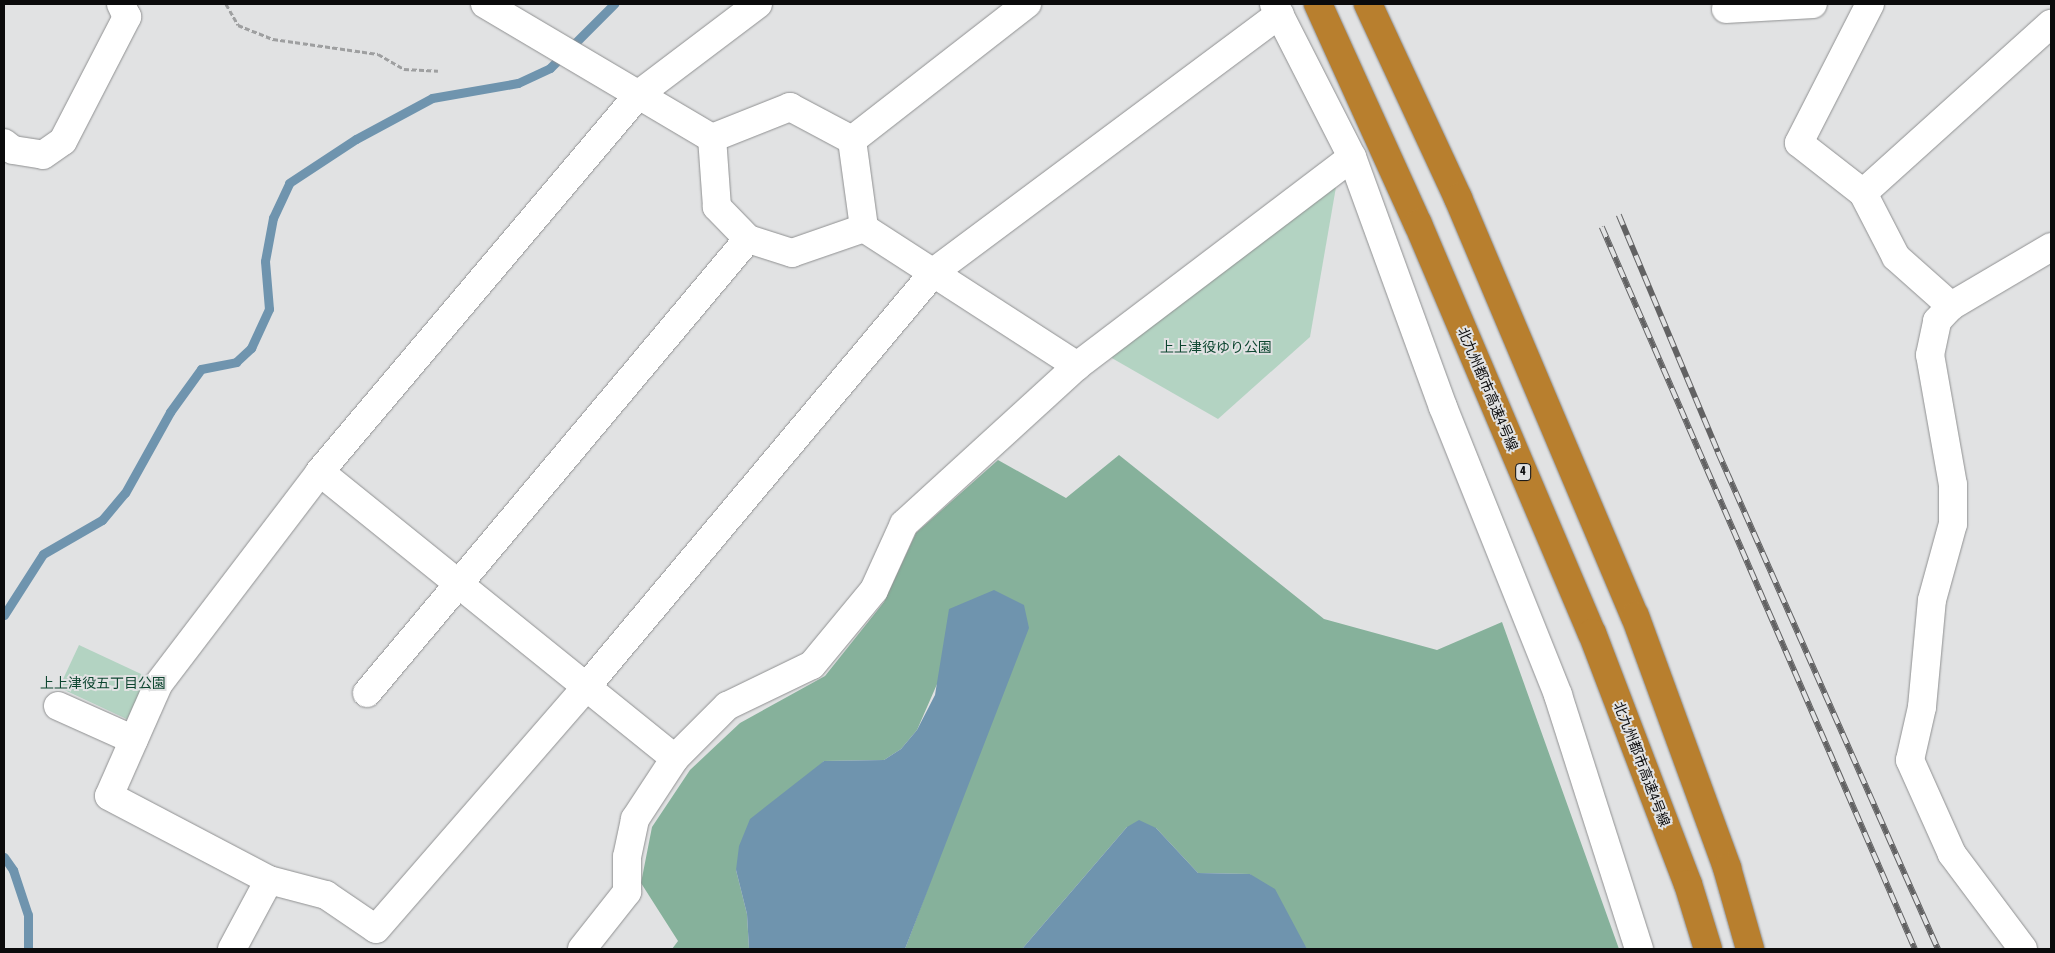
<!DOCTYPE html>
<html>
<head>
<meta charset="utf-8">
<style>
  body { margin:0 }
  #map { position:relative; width:2055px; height:953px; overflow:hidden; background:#e1e2e3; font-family:"Asap Condensed","Noto Sans JP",sans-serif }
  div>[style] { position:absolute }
  .green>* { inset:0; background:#b3d3c2; transform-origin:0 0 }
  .forest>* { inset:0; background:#86b19b }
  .water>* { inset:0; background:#6f94ae }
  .stream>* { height:9px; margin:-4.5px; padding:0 4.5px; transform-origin:4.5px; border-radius:4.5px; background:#6f94ae }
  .path>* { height:3px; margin-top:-1.5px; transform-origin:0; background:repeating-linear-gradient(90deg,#9e9fa0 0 5px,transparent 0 7.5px) }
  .roads { filter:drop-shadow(0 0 1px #8f9091) drop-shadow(0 0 1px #8f9091) }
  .minor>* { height:28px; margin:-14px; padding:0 14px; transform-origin:14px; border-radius:14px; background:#fff }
  .motorway>* { height:28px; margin:-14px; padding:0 14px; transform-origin:14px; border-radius:14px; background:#b87f2e }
  .rail>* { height:5.5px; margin-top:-2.75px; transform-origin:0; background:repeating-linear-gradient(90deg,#e1e2e3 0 11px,#626263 0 22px); box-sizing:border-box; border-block:1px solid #626263 }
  span { translate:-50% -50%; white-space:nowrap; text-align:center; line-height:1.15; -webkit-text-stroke:4px #e1e2e3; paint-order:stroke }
  .shield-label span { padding:1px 4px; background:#e1e2e3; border:1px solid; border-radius:4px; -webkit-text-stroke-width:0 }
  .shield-label { font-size:12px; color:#0b0b0c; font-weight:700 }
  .park-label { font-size:14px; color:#0d4630 }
  .street-label { font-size:14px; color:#0b0b0c }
  .frame { position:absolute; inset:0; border:5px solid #0b0b0c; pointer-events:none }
</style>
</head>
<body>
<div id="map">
  <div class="green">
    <i style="clip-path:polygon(1336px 187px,1310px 337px,1218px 419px,1110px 357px)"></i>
    <i style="left:79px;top:645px;width:75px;height:47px;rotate:25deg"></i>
  </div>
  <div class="forest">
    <i style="clip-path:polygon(1119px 455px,1324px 619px,1437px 650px,1502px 622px,1619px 949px,1307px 949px,1250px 874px,1198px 873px,1156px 828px,1127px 827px,1022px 949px,905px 949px,958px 808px,941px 675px,917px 730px,901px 749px,884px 760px,824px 761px,736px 870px,747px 914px,749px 949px,672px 949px,678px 941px,641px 883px,652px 827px,690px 770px,740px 723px,825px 676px,884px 602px,916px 533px,998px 460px,1066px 498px)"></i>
  </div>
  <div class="water">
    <i style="clip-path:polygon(994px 590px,1024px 605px,1029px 628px,905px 949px,749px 949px,747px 914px,736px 870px,739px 846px,750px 819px,824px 761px,884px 760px,901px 749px,917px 730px,935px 695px,949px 609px)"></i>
    <i style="clip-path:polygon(1139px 820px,1156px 828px,1198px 873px,1250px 874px,1275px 889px,1307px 949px,1022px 949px,1127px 827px)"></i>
  </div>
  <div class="stream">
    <i style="left:4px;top:615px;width:72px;rotate:-57.4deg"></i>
    <i style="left:43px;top:554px;width:68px;rotate:-30deg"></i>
    <i style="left:102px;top:520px;width:35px;rotate:-50deg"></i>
    <i style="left:125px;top:493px;width:93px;rotate:-60.9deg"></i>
    <i style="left:170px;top:412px;width:53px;rotate:-54.2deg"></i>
    <i style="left:201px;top:369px;width:36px;rotate:-11deg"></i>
    <i style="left:236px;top:362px;width:21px;rotate:-43deg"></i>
    <i style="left:251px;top:348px;width:43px;rotate:-65.2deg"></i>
    <i style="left:269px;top:309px;width:48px;rotate:-94.8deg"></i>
    <i style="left:265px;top:261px;width:44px;rotate:-79.5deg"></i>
    <i style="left:273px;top:218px;width:38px;rotate:-65deg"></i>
    <i style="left:289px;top:183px;width:80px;rotate:-33.3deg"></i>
    <i style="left:356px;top:139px;width:86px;rotate:-28.3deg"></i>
    <i style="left:432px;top:98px;width:87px;rotate:-9.9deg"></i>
    <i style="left:518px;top:83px;width:35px;rotate:-25deg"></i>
    <i style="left:550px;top:68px;width:91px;rotate:-45deg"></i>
    <i style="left:4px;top:857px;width:16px;rotate:55deg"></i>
    <i style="left:13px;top:870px;width:47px;rotate:71.6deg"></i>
    <i style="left:28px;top:915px;width:34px;rotate:90deg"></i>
  </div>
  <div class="path">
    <i style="left:226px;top:4px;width:24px;rotate:60deg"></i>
    <i style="left:238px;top:25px;width:38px;rotate:22deg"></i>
    <i style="left:273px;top:39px;width:106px;rotate:8.1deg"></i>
    <i style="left:378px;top:54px;width:30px;rotate:30deg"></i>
    <i style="left:404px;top:69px;width:34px;rotate:3deg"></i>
  </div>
  <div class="roads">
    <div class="minor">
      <i style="left:485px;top:4px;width:264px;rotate:30.6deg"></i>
      <i style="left:758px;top:4px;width:149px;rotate:142.9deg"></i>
      <i style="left:639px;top:94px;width:495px;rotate:130.2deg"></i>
      <i style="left:320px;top:472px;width:268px;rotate:127.3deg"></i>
      <i style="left:158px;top:685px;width:121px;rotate:113.8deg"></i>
      <i style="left:109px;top:796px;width:181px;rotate:27.7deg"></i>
      <i style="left:269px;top:880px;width:59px;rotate:14.7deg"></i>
      <i style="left:326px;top:895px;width:60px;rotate:34.2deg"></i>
      <i style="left:376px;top:929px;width:322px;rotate:-49deg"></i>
      <i style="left:587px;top:686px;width:542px;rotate:-50.02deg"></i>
      <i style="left:935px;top:271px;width:430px;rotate:-36.7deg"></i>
      <i style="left:1274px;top:4px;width:172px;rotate:63deg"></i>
      <i style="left:1352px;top:157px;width:266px;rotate:70deg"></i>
      <i style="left:1443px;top:407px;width:310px;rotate:68.2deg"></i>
      <i style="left:1558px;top:695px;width:267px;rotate:72.3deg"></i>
      <i style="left:1870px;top:4px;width:156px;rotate:117.1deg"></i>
      <i style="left:1799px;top:143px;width:81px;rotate:38deg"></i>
      <i style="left:1863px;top:193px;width:72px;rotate:62.7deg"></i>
      <i style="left:1896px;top:257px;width:74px;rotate:41.7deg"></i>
      <i style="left:1726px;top:9px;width:87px;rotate:-3.3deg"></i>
      <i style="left:790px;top:107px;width:70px;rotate:28deg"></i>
      <i style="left:852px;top:140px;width:89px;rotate:82.2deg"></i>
      <i style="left:864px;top:228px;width:76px;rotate:160.9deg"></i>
      <i style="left:792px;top:253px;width:46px;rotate:-162.3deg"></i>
      <i style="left:748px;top:239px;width:45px;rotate:-134.1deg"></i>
      <i style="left:717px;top:207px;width:69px;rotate:-94.1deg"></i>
      <i style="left:712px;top:138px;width:84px;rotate:-21.7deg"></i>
      <i style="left:852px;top:140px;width:222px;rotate:-37.9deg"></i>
      <i style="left:4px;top:143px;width:11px;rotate:38deg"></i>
      <i style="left:13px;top:150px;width:30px;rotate:9deg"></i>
      <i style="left:43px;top:155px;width:24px;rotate:-35deg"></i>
      <i style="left:63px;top:141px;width:140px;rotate:-62.7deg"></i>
      <i style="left:127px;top:17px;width:14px;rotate:-115deg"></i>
      <i style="left:1863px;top:193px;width:253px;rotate:-42deg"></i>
      <i style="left:864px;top:228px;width:254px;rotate:32.9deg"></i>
      <i style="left:320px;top:472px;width:456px;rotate:38.9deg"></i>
      <i style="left:675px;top:758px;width:74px;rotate:-45deg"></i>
      <i style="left:727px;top:706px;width:94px;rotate:-25.8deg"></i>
      <i style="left:812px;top:665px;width:97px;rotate:-50.4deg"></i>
      <i style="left:874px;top:590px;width:72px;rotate:-65.6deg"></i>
      <i style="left:904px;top:524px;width:234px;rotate:-42.4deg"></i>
      <i style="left:1077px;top:366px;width:345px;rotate:-37.2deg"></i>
      <i style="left:367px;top:693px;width:593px;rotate:-50deg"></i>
      <i style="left:58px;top:706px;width:83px;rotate:24.1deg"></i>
      <i style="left:232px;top:949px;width:78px;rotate:-61.8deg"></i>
      <i style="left:582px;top:949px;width:73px;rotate:-51.7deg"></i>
      <i style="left:627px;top:892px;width:35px;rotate:-90deg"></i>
      <i style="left:627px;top:857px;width:39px;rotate:-78deg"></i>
      <i style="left:635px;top:819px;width:73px;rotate:-56.7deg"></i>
      <i style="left:2023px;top:949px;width:119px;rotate:-126.8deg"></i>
      <i style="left:1952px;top:854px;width:103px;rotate:-114.1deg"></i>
      <i style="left:1910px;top:760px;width:54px;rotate:-77.2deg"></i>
      <i style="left:1922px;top:707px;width:107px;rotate:-84.7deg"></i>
      <i style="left:1932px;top:600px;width:79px;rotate:-74.6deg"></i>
      <i style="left:1953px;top:524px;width:39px;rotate:-90deg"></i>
      <i style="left:1953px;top:485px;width:132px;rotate:-100deg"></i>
      <i style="left:1930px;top:355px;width:35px;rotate:-78deg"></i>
      <i style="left:1937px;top:321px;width:21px;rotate:-47deg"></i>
      <i style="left:1951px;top:306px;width:116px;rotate:-30.5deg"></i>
    </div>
    <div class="motorway">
      <i style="left:1318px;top:4px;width:242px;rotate:65.6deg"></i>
      <i style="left:1418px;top:224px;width:444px;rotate:67deg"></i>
      <i style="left:1592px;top:633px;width:269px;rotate:69.1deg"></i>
      <i style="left:1688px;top:884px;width:68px;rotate:72.9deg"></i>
      <i style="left:1368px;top:4px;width:214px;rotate:65.1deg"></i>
      <i style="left:1458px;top:198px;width:454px;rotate:67.1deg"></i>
      <i style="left:1635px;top:616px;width:268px;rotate:69.9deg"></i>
      <i style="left:1727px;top:868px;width:84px;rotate:74.1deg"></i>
    </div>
  </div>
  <div class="rail">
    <i style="left:1619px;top:215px;width:257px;rotate:67.3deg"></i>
    <i style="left:1718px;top:452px;width:544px;rotate:66.12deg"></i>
    <i style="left:1602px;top:227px;width:787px;rotate:66.56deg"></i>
  </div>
  <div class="shield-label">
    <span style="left:1523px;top:472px">4</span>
  </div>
  <div class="park-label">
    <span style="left:1216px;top:347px">上上津役ゆり公園</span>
    <span style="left:103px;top:683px">上上津役五丁目公園</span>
  </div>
  <div class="street-label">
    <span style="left:1488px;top:389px;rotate:67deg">北九州都市高速4号線</span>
    <span style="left:1642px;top:764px;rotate:69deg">北九州都市高速4号線</span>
  </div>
  <div class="frame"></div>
</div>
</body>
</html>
